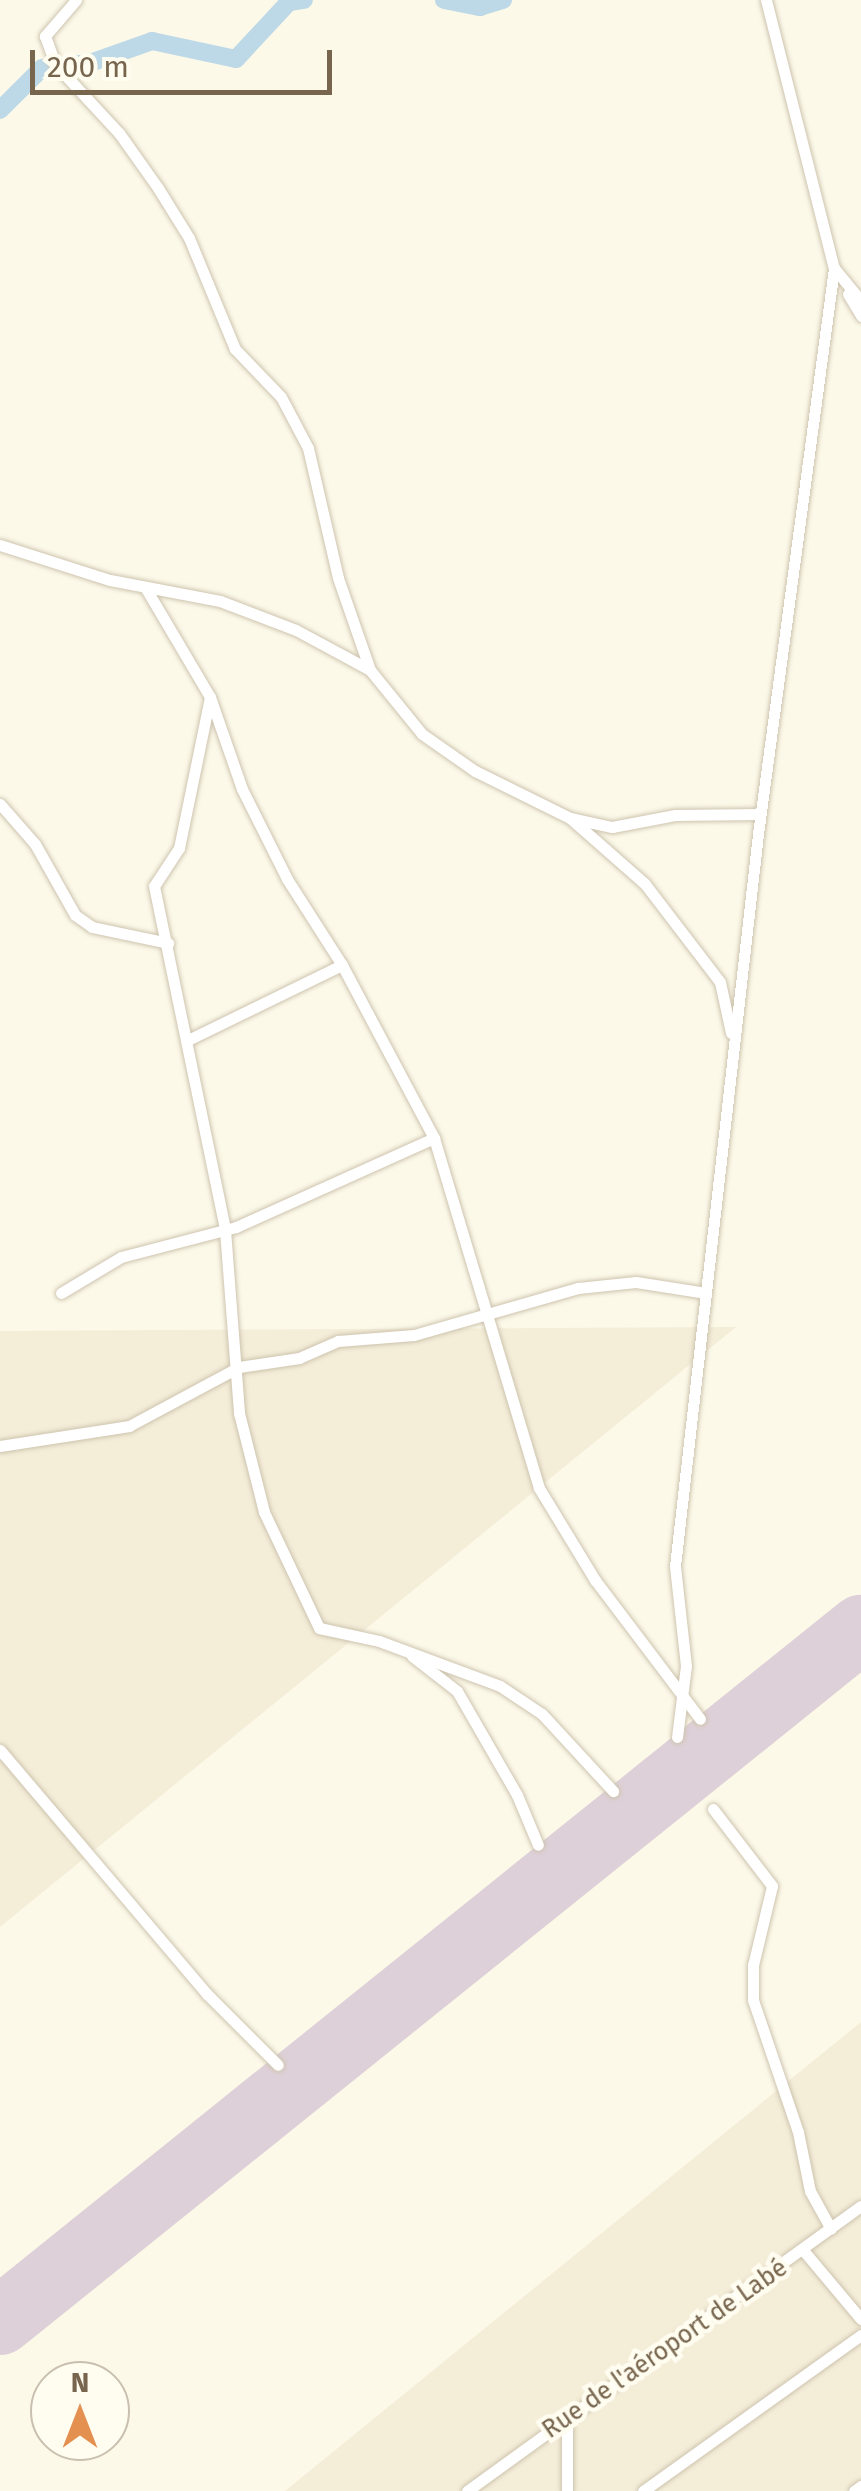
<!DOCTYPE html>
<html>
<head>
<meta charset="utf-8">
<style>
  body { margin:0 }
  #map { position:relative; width:861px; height:2491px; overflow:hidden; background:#fcf9e9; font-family:"Fira Sans",sans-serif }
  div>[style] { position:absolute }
  .residential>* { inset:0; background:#f4edd8 }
  .river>* { height:18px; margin:-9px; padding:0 9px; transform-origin:9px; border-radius:9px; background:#bdd8e6 }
  .runway>* { height:68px; margin:-34px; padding:0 34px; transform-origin:34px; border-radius:34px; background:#ded0d8 }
  .roads { filter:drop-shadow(0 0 2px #cec4af) drop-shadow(0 0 2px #cec4af) }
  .minor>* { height:11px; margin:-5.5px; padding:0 5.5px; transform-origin:5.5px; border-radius:5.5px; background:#fff }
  span { translate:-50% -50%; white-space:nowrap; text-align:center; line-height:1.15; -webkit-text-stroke:9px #fffcf0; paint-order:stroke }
  .street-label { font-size:25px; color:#77654d }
  .north { position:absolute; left:30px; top:2361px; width:100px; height:100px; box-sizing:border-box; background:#fffcf0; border:2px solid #c9c0af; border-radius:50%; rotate:0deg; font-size:28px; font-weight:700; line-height:40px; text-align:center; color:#77654d }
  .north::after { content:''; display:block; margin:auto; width:35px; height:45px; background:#e39051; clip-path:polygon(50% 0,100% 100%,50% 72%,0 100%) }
  .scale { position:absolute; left:30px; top:50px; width:302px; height:45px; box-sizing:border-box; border:5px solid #77654d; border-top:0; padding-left:12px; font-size:30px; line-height:35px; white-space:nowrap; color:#77654d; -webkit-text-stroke:8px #fffcf0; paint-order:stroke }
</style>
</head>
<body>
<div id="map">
  <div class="residential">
    <i style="clip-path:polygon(736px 1327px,0 1927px,0 1331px)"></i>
    <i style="clip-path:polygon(861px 2022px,861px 2491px,285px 2491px)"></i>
  </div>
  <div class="river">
    <i style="left:444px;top:0;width:37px;rotate:11deg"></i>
    <i style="left:480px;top:7px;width:24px;rotate:-17deg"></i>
    <i style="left:0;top:110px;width:59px;rotate:-45deg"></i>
    <i style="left:42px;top:68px;width:48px;rotate:-5.9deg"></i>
    <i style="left:90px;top:63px;width:66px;rotate:-19.5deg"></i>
    <i style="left:152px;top:41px;width:86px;rotate:12.1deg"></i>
    <i style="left:236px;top:59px;width:78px;rotate:-47.1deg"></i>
    <i style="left:289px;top:2px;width:15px;rotate:-8deg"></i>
  </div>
  <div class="runway">
    <i style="left:0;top:2321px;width:1105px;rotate:-38.79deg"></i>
  </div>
  <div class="roads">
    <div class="minor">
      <i style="left:76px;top:0;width:48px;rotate:130.7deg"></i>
      <i style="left:45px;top:36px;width:30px;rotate:70deg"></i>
      <i style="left:55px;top:64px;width:94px;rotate:47.2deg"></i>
      <i style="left:119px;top:133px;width:67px;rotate:54.7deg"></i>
      <i style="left:158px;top:188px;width:59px;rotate:58.2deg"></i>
      <i style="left:189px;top:238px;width:120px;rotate:67.5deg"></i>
      <i style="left:235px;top:349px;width:66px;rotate:46.2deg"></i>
      <i style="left:281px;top:397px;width:58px;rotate:62.1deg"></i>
      <i style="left:308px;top:448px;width:133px;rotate:77deg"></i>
      <i style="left:338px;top:578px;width:97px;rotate:70.8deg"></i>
      <i style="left:766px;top:0;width:276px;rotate:75.8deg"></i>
      <i style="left:834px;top:268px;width:43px;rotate:50.7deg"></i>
      <i style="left:848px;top:294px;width:26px;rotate:59deg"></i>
      <i style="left:0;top:545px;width:115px;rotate:17.7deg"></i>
      <i style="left:110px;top:580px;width:112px;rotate:10.8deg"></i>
      <i style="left:220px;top:601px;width:81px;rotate:20.9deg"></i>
      <i style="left:296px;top:630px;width:84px;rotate:28.4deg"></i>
      <i style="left:370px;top:670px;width:82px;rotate:50.9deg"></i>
      <i style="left:422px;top:734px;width:65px;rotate:34.9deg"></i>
      <i style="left:475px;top:771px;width:106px;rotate:26.3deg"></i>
      <i style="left:570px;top:818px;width:100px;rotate:41.3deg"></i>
      <i style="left:645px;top:884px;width:123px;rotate:52.6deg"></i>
      <i style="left:720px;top:982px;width:52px;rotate:77.8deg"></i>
      <i style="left:145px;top:587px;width:128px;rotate:59.4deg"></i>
      <i style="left:210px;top:697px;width:97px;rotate:70.8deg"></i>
      <i style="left:242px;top:789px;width:101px;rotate:63.4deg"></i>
      <i style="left:287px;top:879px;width:102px;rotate:57.4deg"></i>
      <i style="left:342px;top:965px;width:196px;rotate:62deg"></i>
      <i style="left:434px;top:1138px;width:365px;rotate:73.3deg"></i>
      <i style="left:539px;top:1488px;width:108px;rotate:58.7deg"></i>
      <i style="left:595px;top:1580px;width:174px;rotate:52.9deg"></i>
      <i style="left:210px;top:697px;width:154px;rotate:101.6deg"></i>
      <i style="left:179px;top:848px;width:45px;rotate:123.3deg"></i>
      <i style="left:154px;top:886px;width:351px;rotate:78.3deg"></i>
      <i style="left:225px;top:1230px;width:184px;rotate:85.6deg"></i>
      <i style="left:239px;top:1413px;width:102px;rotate:75.8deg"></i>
      <i style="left:264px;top:1512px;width:128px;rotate:64.6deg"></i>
      <i style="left:319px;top:1628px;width:61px;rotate:12.2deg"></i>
      <i style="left:379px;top:1641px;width:129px;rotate:20.4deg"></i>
      <i style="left:500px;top:1686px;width:50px;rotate:33.7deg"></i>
      <i style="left:542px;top:1714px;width:105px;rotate:47.3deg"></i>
      <i style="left:0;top:804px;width:53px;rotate:48.8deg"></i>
      <i style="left:35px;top:844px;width:81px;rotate:60.6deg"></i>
      <i style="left:75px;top:915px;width:21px;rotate:35deg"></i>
      <i style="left:92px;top:927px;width:78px;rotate:11.9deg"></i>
      <i style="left:570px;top:818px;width:43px;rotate:12.1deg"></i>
      <i style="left:612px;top:827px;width:64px;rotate:-10.8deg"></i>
      <i style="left:675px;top:815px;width:85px;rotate:-0.7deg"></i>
      <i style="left:190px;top:1039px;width:169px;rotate:-26deg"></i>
      <i style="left:61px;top:1293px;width:70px;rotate:-31deg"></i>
      <i style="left:121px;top:1257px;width:119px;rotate:-14.6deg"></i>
      <i style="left:236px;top:1227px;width:217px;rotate:-24.2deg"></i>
      <i style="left:0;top:1446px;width:131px;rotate:-8.8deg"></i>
      <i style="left:129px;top:1426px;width:125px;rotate:-28.2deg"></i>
      <i style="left:239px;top:1367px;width:61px;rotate:-8.5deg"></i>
      <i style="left:299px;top:1358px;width:43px;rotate:-23.6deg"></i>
      <i style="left:338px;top:1341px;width:76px;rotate:-4.5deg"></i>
      <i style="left:414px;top:1335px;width:171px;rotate:-16deg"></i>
      <i style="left:578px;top:1288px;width:58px;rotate:-5.9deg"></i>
      <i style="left:636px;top:1282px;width:71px;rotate:8.9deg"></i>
      <i style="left:412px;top:1656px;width:57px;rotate:37.9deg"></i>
      <i style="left:457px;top:1691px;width:120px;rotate:60deg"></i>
      <i style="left:517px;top:1795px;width:54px;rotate:67.2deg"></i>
      <i style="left:677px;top:1737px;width:72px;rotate:-82.8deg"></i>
      <i style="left:686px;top:1666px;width:101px;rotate:-96.3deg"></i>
      <i style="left:675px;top:1566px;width:737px;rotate:-83.53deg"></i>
      <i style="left:758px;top:834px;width:571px;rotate:-82.35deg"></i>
      <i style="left:0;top:1750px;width:320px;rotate:49.7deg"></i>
      <i style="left:207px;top:1994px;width:100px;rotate:45deg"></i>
      <i style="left:713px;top:1809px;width:97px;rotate:52.5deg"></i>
      <i style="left:772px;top:1886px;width:81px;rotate:103.5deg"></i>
      <i style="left:753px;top:1965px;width:35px;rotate:90deg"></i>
      <i style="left:753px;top:2000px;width:139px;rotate:71.2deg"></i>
      <i style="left:798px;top:2132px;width:60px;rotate:78.5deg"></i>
      <i style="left:810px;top:2191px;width:43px;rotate:61.1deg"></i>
      <i style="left:803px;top:2250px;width:90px;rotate:50deg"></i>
      <i style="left:567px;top:2418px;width:73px;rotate:90deg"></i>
      <i style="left:467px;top:2491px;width:486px;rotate:-35.9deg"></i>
      <i style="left:643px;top:2491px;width:268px;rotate:-35.6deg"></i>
      <i style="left:854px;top:2491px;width:9px;rotate:-36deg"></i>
    </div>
  </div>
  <div class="street-label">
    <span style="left:665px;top:2349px;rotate:-35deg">Rue de l'aéroport de Labé</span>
  </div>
  <div class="north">N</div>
  <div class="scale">200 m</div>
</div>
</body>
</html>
